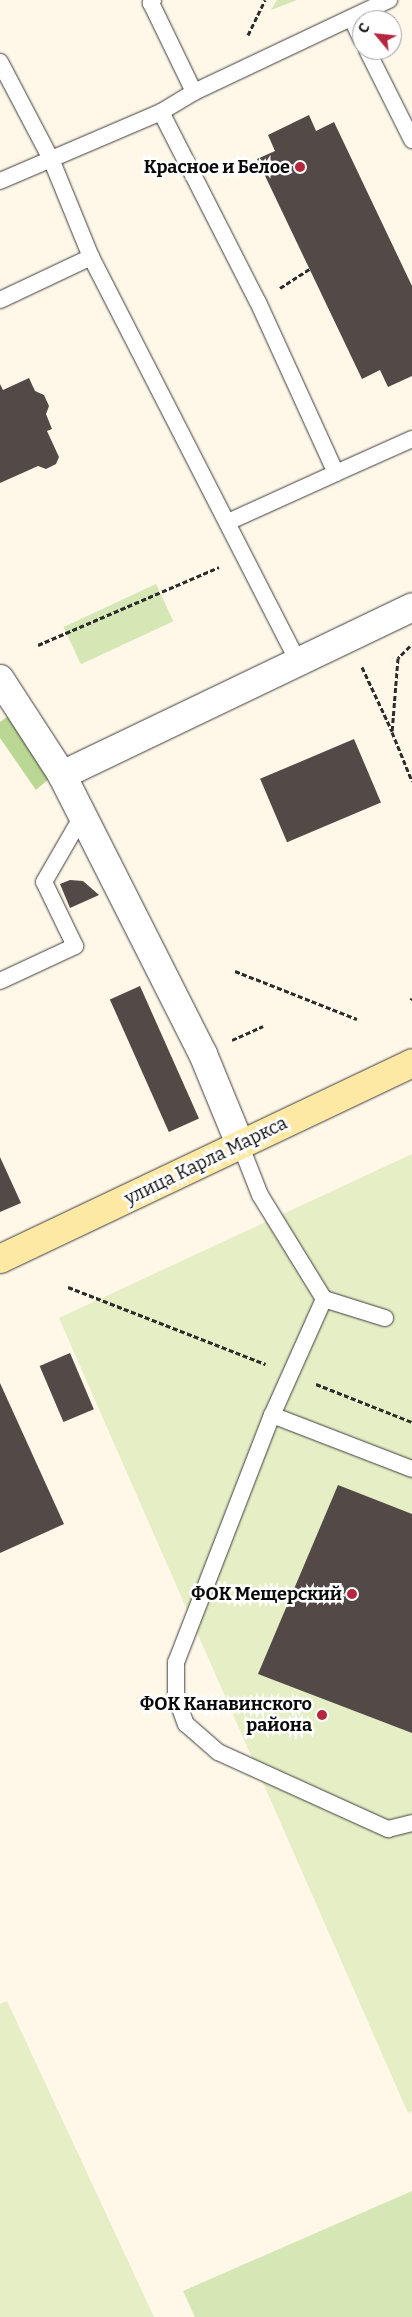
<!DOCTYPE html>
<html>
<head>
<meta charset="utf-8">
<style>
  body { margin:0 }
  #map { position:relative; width:412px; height:2317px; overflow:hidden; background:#fff7e8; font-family:Bitter,serif }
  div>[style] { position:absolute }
  .green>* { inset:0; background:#d4e7b4; transform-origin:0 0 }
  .forest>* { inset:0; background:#bad793 }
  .pitch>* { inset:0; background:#e5eec5 }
  .building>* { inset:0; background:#534a47; transform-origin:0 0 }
  .path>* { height:3px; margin-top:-1.5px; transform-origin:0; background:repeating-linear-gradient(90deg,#2c2c2c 0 5px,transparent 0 7.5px) }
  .roads { filter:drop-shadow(0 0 1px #3d3d3d) drop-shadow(0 0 1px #3d3d3d) }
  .service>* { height:16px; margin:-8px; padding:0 8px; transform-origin:8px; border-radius:8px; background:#fff }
  .minor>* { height:28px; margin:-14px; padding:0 14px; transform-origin:14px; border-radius:14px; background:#fff }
  .secondary>* { height:28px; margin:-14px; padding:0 14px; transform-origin:14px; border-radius:14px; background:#fee9a4 }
  .dots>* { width:14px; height:14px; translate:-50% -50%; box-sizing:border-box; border:2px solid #fff; border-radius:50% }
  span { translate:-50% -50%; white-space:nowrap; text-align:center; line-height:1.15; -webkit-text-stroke:5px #fff; paint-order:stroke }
  .poi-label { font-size:18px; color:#0a0a0a; font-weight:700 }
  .right { translate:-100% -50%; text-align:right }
  .street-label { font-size:18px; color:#0a0a0a }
  .north { position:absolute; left:352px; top:10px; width:50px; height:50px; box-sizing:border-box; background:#fff; border:1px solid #9d9d9d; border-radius:50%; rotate:298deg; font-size:14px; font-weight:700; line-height:20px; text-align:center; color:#0a0a0a }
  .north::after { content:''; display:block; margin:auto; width:18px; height:22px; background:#b6263e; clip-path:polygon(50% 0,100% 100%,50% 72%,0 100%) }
</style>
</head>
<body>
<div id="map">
  <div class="green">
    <i style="clip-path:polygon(277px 0,297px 0,271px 10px)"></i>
    <i style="left:156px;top:584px;width:41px;height:102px;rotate:65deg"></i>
    <i style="clip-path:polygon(412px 2191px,412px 2317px,195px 2317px,183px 2291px)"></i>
  </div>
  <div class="forest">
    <i style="clip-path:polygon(13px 713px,51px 777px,36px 790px,0 738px,0 722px)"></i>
  </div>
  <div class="pitch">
    <i style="clip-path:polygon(412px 1154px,412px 2111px,408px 2113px,59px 1318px)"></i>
    <i style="clip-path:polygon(7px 2001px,154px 2317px,0 2317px,0 2004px)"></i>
  </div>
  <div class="building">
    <i style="clip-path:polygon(309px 115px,316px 131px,334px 122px,412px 286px,412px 376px,388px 387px,380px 370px,362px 379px,257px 159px,275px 151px,268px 135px)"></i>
    <i style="clip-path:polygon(29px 378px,35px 391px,44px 395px,49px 406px,46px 414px,52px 429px,47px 431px,59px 457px,56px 464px,46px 469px,38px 466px,0 483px,0 384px,3px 390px)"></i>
    <i style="left:354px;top:739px;width:69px;height:102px;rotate:67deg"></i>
    <i style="clip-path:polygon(70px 880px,83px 881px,99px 895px,70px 908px,60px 884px)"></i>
    <i style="left:140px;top:986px;width:145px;height:33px;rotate:66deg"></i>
    <i style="clip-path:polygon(0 1157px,21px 1203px,0 1212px)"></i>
    <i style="left:70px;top:1353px;width:61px;height:33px;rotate:67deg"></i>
    <i style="clip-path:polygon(0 1383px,64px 1524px,0 1553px)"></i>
    <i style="clip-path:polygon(338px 1485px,412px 1514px,412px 1733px,258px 1674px)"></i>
  </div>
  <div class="path">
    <i style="left:248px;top:35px;width:39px;rotate:-64deg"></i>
    <i style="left:280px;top:288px;width:35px;rotate:-33deg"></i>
    <i style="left:38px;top:645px;width:197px;rotate:-23.3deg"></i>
    <i style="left:410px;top:646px;width:17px;rotate:135deg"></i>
    <i style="left:398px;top:658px;width:74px;rotate:94.6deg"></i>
    <i style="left:392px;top:732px;width:53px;rotate:67.8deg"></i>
    <i style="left:362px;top:667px;width:71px;rotate:64.9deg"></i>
    <i style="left:235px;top:971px;width:131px;rotate:21.5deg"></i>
    <i style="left:411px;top:1000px;width:2px;rotate:-63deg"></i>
    <i style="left:232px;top:1040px;width:34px;rotate:-24deg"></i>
    <i style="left:68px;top:1287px;width:212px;rotate:21.3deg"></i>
    <i style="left:316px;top:1384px;width:103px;rotate:21.6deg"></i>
  </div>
  <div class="roads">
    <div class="service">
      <i style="left:153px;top:0;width:4px;rotate:124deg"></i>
      <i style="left:151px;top:3px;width:99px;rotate:64.2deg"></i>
      <i style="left:352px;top:19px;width:23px;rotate:65deg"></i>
      <i style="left:367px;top:50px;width:101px;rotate:63.4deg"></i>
      <i style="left:0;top:62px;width:110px;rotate:62.3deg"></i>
      <i style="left:51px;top:159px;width:106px;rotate:67.8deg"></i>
      <i style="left:91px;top:257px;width:453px;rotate:62.9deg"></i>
      <i style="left:161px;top:112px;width:213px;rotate:63deg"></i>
      <i style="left:258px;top:302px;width:188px;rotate:65.5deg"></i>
      <i style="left:336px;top:473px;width:83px;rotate:-24.1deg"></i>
      <i style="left:0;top:181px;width:175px;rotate:-23.2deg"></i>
      <i style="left:161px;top:112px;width:39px;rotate:-31deg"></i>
      <i style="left:194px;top:92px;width:216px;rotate:-25.3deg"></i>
      <i style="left:0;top:300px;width:101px;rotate:-25.3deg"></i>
      <i style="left:228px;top:522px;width:119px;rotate:-24.4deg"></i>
      <i style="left:0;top:981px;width:83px;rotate:-25deg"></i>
      <i style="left:75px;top:946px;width:71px;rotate:-115.8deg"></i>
      <i style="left:44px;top:882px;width:74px;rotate:-60deg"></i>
      <i style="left:240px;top:1144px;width:55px;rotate:68.6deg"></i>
      <i style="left:260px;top:1195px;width:122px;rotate:58.4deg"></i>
      <i style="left:324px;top:1299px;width:64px;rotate:17.3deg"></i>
      <i style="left:324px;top:1299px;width:127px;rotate:114.1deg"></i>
      <i style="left:272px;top:1415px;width:265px;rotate:111.2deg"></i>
      <i style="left:176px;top:1662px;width:35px;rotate:90deg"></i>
      <i style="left:176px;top:1697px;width:29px;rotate:70deg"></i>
      <i style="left:186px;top:1724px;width:43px;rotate:41.2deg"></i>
      <i style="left:218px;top:1752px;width:187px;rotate:24.4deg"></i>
      <i style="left:388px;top:1829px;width:25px;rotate:-14deg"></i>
      <i style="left:272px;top:1415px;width:150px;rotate:21.1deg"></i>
    </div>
    <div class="minor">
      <i style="left:0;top:679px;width:114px;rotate:57.1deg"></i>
      <i style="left:62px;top:775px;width:313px;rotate:63.2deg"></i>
      <i style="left:203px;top:1054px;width:97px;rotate:67.7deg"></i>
      <i style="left:62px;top:775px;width:388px;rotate:-25.6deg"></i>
    </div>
    <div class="secondary">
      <i style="left:0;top:1259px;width:456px;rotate:-25.4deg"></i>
    </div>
  </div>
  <div class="dots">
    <i style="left:300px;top:167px;background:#b6263e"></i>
    <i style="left:352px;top:1594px;background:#b6263e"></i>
    <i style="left:322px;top:1715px;background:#b6263e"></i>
  </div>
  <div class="poi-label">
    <span class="right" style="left:290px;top:167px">Красное и Белое</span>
    <span class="right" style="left:342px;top:1594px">ФОК Мещерский</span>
    <span class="right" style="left:312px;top:1715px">ФОК Канавинского<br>района</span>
  </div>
  <div class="street-label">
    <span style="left:206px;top:1161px;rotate:-26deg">улица Карла Маркса</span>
  </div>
  <div class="north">С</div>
</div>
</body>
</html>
